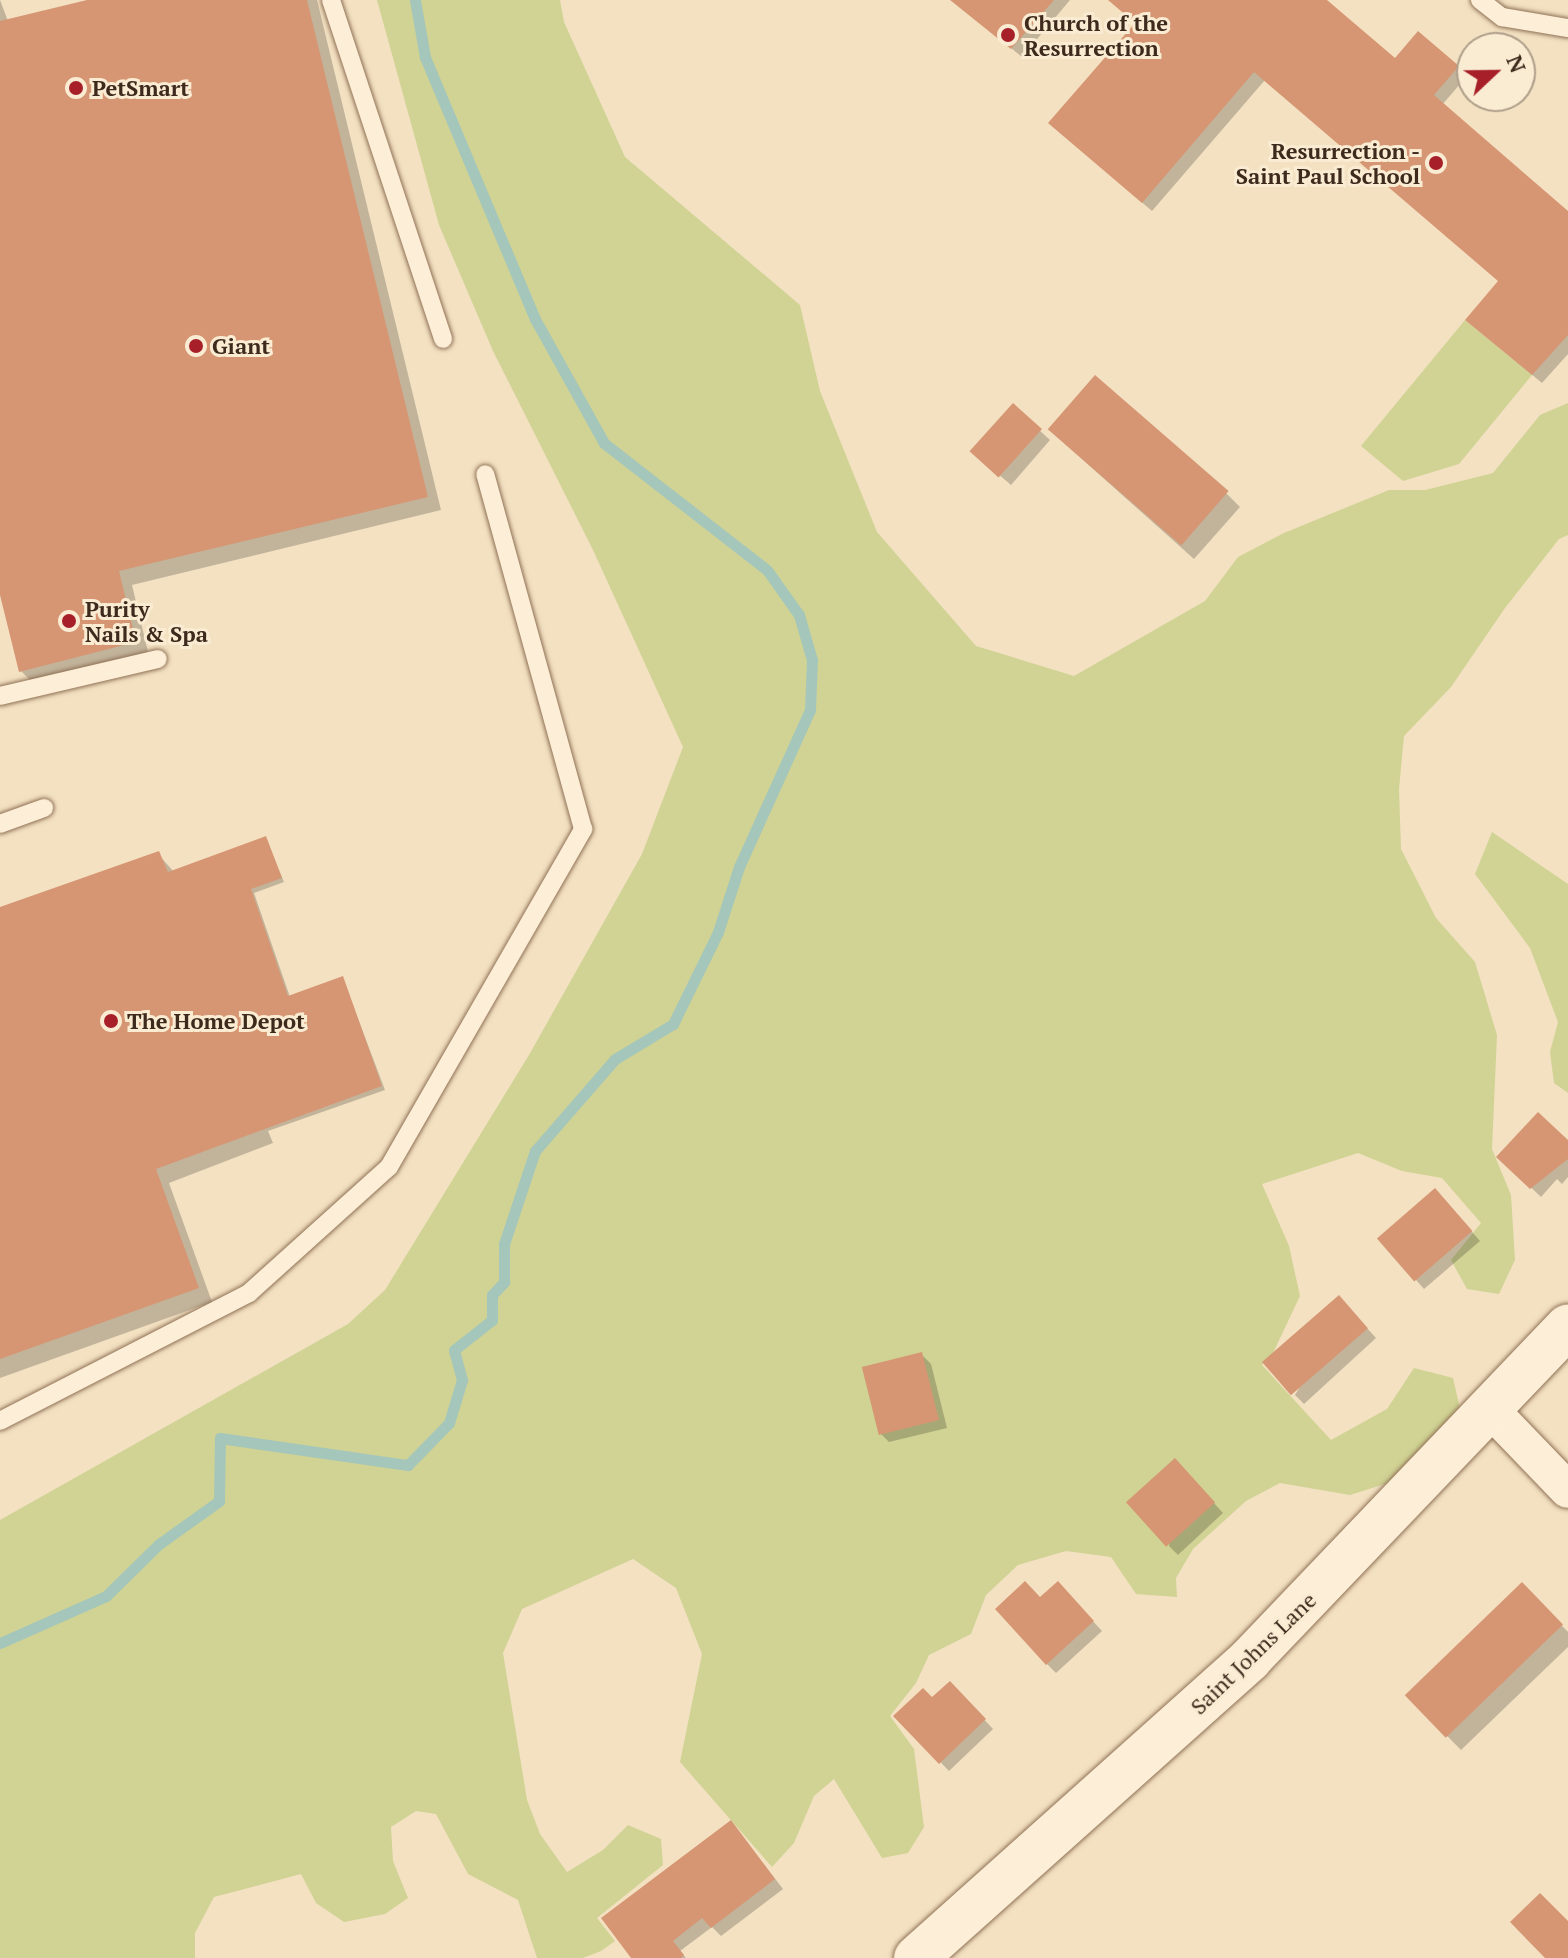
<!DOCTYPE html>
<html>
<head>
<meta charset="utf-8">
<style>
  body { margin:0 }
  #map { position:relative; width:1568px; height:1958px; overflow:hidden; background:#f3e1c2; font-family:"PT Serif",serif }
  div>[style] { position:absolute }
  .green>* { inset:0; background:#d0d394 }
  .shadow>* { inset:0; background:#0003 }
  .stream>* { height:11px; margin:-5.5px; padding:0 5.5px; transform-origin:5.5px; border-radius:5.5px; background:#a5c6ba }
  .building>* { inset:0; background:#d69673; transform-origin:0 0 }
  .roads { filter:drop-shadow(0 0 2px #907156) drop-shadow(0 0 2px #907156) }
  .lane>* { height:18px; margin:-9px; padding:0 9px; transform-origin:9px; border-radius:9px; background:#fdefd7 }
  .street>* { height:36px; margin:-18px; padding:0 18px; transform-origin:18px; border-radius:18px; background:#fdefd7 }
  .secondary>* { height:44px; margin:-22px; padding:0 22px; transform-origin:22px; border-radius:22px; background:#fdefd7 }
  .dots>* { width:22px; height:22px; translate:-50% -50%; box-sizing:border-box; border:4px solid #faecd3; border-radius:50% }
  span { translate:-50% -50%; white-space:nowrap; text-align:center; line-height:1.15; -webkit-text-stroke:6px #faecd3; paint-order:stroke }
  .poi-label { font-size:22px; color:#3e2a1c; font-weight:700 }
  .left { translate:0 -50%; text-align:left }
  .right { translate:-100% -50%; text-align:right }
  .street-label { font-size:22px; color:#3e2a1c }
  .north { position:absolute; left:1456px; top:32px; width:80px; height:80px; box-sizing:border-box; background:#faecd3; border:2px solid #af9e8a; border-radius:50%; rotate:68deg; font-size:22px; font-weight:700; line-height:32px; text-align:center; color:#3e2a1c }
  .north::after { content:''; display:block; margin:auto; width:28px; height:36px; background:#a71f29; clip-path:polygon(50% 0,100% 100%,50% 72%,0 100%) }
</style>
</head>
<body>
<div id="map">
  <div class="green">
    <i style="clip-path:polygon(377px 0,560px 0,564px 22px,625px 157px,800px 305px,820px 391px,877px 532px,976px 646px,1074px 676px,1205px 601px,1238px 557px,1284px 533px,1389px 490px,1425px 490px,1493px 473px,1540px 415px,1568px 403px,1568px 535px,1559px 539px,1505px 608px,1451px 687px,1404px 736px,1399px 789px,1401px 849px,1436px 918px,1475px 962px,1497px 1035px,1492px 1149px,1511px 1195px,1515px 1260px,1499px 1294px,1467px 1289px,1451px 1260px,1481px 1223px,1442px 1178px,1402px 1171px,1358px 1153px,1262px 1184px,1289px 1246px,1300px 1296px,1273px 1353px,1262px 1365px,1331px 1440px,1387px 1409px,1414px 1368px,1453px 1378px,1463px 1422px,1388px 1483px,1350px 1495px,1280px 1483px,1246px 1501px,1193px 1549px,1176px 1578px,1177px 1597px,1136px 1594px,1111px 1557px,1066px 1551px,1018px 1565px,986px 1595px,971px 1634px,929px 1655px,916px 1683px,890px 1716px,914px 1749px,924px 1827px,908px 1853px,882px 1858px,834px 1779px,814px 1796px,794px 1843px,772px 1867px,680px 1762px,702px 1654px,676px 1588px,633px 1559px,522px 1609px,503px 1653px,527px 1800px,540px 1834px,567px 1872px,603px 1850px,628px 1825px,661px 1839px,663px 1865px,597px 1918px,615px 1941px,601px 1951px,583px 1958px,537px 1958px,518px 1900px,468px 1874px,436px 1814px,416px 1811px,391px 1827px,393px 1861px,408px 1898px,385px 1914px,344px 1922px,316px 1903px,301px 1874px,214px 1897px,195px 1933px,195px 1958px,0 1958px,0 1520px,348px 1324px,385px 1290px,529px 1055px,642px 854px,683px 747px,593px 550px,493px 351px,439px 225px)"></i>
    <i style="clip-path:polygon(1465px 320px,1532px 375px,1459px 464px,1403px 481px,1361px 446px)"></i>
    <i style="clip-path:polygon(1492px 832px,1568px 884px,1568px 1093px,1554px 1083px,1550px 1052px,1558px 1022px,1530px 948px,1475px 874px)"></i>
  </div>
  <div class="shadow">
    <i style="clip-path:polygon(0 0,8px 21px,96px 0,317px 0,441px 510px,132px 585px,149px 656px,35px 685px,21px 671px,0 587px)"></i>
    <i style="clip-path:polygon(953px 0,1070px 0,1022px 57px)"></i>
    <i style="clip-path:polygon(1110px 0,1324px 0,1395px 61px,1458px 67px,1467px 76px,1442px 105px,1568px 214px,1568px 354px,1542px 383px,1477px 329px,1500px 282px,1265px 80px,1152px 211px,1060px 132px,1137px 23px)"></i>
    <i style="clip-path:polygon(1013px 406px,1050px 440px,1011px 485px,983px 461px)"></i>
    <i style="clip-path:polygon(1064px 443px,1226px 493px,1240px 507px,1194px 559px)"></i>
    <i style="clip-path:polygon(266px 839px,284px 882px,254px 893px,290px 997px,343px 979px,385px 1090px,268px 1131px,273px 1143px,169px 1183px,212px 1302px,0 1378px,0 910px,158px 854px,174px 872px)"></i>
    <i style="clip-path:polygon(1568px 1143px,1568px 1177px,1562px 1184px,1557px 1179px,1541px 1197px,1499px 1157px)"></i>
    <i style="clip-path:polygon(1444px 1200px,1480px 1241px,1424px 1289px,1380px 1239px)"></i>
    <i style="clip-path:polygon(1348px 1307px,1376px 1338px,1304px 1404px,1295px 1395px)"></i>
    <i style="clip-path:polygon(921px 1354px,931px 1364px,947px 1428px,889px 1442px,880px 1433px)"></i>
    <i style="clip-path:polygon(1184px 1470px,1223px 1513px,1178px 1555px,1169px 1546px)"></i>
    <i style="clip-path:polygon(1522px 1584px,1568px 1632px,1568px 1647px,1461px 1750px,1407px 1695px)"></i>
    <i style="clip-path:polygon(1067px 1593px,1102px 1631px,1056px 1673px,1047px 1664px,1040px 1600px)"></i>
    <i style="clip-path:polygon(950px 1683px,993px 1729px,949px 1771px,896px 1716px,932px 1700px)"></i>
    <i style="clip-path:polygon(739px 1832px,783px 1889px,721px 1936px,712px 1927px,680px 1951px,686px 1958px,634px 1958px)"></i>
  </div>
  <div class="stream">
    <i style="left:0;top:1643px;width:116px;rotate:-23.9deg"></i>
    <i style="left:106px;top:1596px;width:74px;rotate:-44.5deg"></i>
    <i style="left:159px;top:1544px;width:74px;rotate:-35.6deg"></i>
    <i style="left:219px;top:1501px;width:63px;rotate:-89.1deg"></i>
    <i style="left:220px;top:1438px;width:190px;rotate:8.2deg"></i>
    <i style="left:408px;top:1465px;width:59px;rotate:-45.7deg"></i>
    <i style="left:449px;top:1423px;width:45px;rotate:-73.2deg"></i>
    <i style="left:462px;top:1380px;width:31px;rotate:-105deg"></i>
    <i style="left:454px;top:1350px;width:48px;rotate:-38.3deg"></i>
    <i style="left:492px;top:1320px;width:25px;rotate:-90deg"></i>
    <i style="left:492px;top:1295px;width:18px;rotate:-47deg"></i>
    <i style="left:504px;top:1282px;width:38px;rotate:-90deg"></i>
    <i style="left:504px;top:1244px;width:98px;rotate:-71.6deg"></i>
    <i style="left:535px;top:1151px;width:122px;rotate:-49deg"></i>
    <i style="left:615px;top:1059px;width:68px;rotate:-31.1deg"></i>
    <i style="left:673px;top:1024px;width:102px;rotate:-63.9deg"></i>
    <i style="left:718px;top:932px;width:68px;rotate:-72.1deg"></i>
    <i style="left:739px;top:867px;width:172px;rotate:-65.7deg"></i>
    <i style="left:810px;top:710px;width:50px;rotate:-87.7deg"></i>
    <i style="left:812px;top:660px;width:47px;rotate:-106.1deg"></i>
    <i style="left:799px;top:615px;width:55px;rotate:-125.4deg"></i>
    <i style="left:767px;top:570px;width:207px;rotate:-142.1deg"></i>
    <i style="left:604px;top:443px;width:142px;rotate:-119.1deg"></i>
    <i style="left:535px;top:319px;width:284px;rotate:-112.8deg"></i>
    <i style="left:425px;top:57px;width:58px;rotate:-100deg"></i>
  </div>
  <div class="building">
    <i style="clip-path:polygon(87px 0,307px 0,428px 497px,119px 571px,136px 642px,19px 672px,0 595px,0 21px)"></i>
    <i style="clip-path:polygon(950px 0,1054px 0,1011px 49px)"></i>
    <i style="clip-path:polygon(1108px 0,1327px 0,1395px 58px,1418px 31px,1459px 66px,1434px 95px,1568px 211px,1568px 335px,1532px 375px,1465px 320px,1498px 281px,1254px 72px,1142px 203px,1048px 123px,1135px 23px)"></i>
    <i style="left:1095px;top:375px;width:177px;height:72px;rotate:41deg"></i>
    <i style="left:1013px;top:403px;width:39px;height:65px;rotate:42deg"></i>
    <i style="clip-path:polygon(266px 836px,282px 878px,251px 889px,288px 996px,343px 976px,382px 1086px,156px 1169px,199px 1288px,0 1359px,0 907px,159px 851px,168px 872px)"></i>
    <i style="clip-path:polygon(1538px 1112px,1568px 1140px,1568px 1159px,1530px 1189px,1496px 1157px)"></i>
    <i style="left:1435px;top:1188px;width:57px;height:77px;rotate:49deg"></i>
    <i style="left:1339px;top:1295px;width:44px;height:102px;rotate:49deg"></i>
    <i style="left:922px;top:1352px;width:70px;height:62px;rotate:76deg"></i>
    <i style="left:1175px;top:1458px;width:60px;height:66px;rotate:48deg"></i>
    <i style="clip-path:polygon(1025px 1581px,1040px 1597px,1058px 1581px,1094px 1621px,1046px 1665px,995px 1609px)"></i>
    <i style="left:1522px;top:1582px;width:59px;height:163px;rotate:46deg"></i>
    <i style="clip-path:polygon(950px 1681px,986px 1719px,939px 1764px,893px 1716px,923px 1688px,932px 1697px)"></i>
    <i style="clip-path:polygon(731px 1820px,775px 1879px,711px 1928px,702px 1918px,673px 1941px,684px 1955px,681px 1958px,631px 1958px,601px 1918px)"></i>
    <i style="clip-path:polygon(1540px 1893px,1568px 1921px,1568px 1958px,1545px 1958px,1510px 1922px)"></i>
  </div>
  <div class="roads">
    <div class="lane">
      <i style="left:331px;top:0;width:357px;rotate:71.7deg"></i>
      <i style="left:1480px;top:0;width:28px;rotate:38deg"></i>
      <i style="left:1502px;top:17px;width:67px;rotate:9.5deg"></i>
      <i style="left:0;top:696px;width:162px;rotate:-13.2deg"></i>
      <i style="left:0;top:824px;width:47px;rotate:-20deg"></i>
      <i style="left:0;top:1421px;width:280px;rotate:-27.2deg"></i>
      <i style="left:249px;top:1293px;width:188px;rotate:-42deg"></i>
      <i style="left:389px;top:1167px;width:390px;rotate:-60.1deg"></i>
      <i style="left:583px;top:829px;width:368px;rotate:-105.4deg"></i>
    </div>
    <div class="street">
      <i style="left:1490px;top:1409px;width:112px;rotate:46.1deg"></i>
    </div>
    <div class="secondary">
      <i style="left:916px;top:1958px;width:448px;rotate:-41.8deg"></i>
      <i style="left:1250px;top:1659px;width:460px;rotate:-46.3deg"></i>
    </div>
  </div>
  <div class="dots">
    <i style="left:1008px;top:35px;background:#a71f29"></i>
    <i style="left:76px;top:88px;background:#a71f29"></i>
    <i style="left:1436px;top:163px;background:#a71f29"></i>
    <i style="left:196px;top:346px;background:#a71f29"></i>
    <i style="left:69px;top:621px;background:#a71f29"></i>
    <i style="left:111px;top:1021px;background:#a71f29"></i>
  </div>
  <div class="poi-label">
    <span class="left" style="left:1024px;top:35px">Church of the<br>Resurrection</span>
    <span class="left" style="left:92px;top:88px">PetSmart</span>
    <span class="right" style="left:1420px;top:163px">Resurrection -<br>Saint Paul School</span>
    <span class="left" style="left:212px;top:346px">Giant</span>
    <span class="left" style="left:85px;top:621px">Purity<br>Nails &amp; Spa</span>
    <span class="left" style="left:127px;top:1021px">The Home Depot</span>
  </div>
  <div class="street-label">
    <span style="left:1253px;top:1653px;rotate:-44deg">Saint Johns Lane</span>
  </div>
  <div class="north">N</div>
</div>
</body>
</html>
